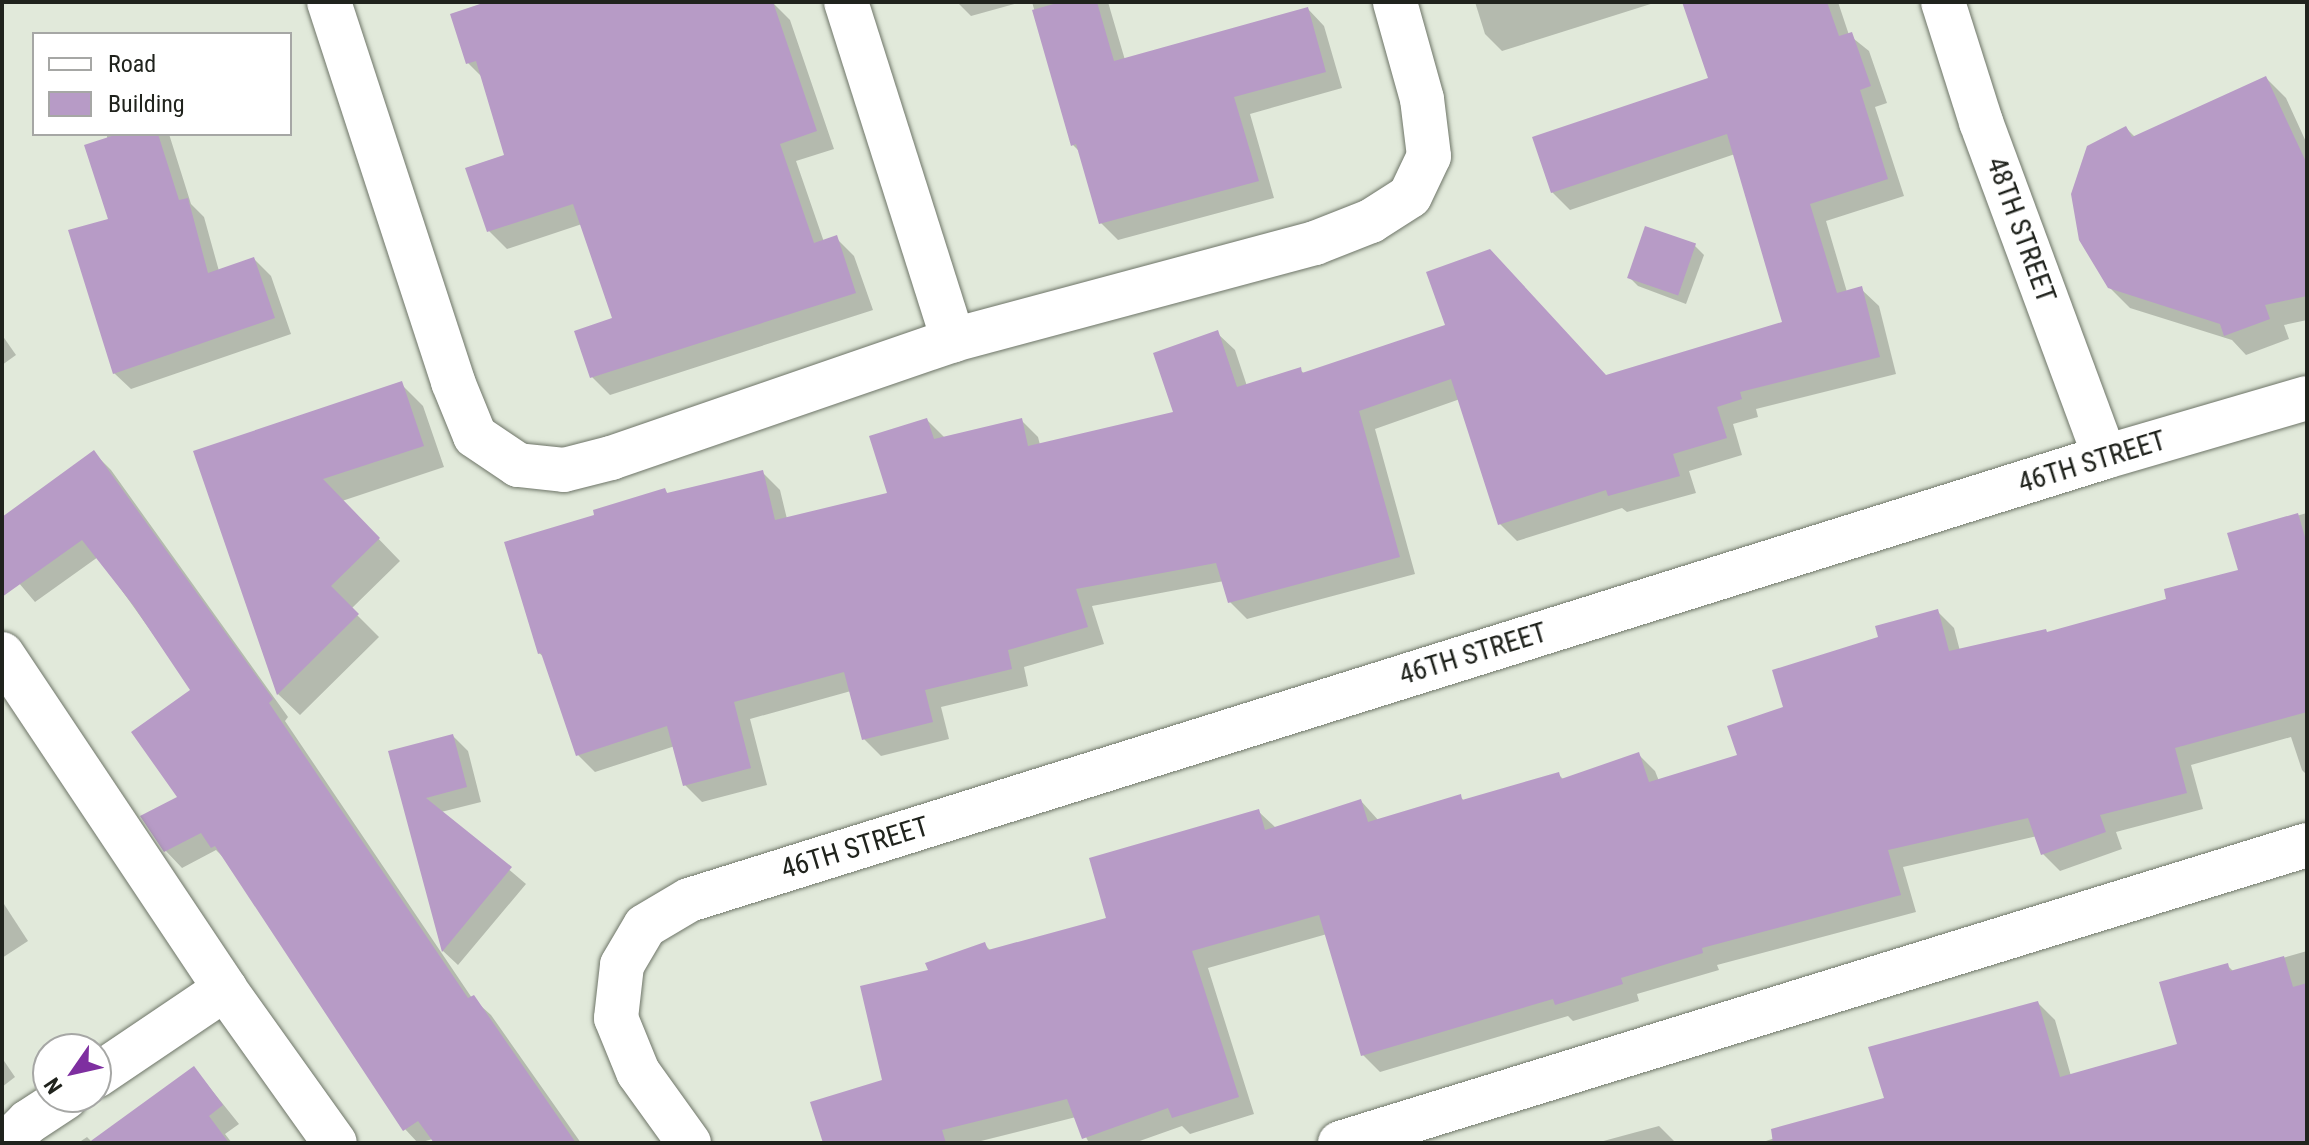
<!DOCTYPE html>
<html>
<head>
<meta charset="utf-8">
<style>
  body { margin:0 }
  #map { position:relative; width:2309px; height:1145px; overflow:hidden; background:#e1e9da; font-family:"Roboto Condensed",sans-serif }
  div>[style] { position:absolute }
  .shadow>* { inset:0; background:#0003 }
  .building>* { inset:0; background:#b79bc6; transform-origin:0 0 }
  .roads { filter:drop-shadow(0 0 2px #6e7568) drop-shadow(0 0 2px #6e7568) }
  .minor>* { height:44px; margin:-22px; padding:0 22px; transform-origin:22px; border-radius:22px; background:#fff }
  span { translate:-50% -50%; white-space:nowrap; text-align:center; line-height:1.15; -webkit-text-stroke:6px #fff; paint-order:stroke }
  .street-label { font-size:28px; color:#20231d }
  .frame { position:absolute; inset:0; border:4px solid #20231d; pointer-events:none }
  .legend { position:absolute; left:32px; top:32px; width:260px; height:104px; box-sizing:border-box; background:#fff; border:2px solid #a6a7a5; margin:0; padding:10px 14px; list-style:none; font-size:24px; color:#20231d }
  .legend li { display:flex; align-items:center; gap:16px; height:40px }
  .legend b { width:40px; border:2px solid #a6a7a5 }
  .north { position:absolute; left:32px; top:1033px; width:80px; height:80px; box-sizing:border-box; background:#fff; border:2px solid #a6a7a5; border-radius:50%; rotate:236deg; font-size:22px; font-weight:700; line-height:32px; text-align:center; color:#20231d }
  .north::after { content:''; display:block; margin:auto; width:28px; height:36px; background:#7e2fa0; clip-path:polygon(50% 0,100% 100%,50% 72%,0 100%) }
</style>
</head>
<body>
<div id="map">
  <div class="shadow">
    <i style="clip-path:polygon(493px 2px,772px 2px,790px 20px,834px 149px,796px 161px,824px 242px,836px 238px,854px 256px,873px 310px,610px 395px,592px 377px,614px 319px,582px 224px,507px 249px,489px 231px,506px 157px,483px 78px,468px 63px)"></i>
    <i style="clip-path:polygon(957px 2px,1022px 2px,971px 16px)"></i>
    <i style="clip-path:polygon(1032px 2px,1108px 2px,1125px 60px,1308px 9px,1324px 26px,1342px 88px,1250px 114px,1274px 198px,1118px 240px,1101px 223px,1080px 152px,1073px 145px)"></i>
    <i style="clip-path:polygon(1475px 2px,1657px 2px,1502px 51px,1485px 34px)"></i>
    <i style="clip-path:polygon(1684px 2px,1838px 2px,1849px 35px,1869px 51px,1887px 103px,1875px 107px,1904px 196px,1826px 221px,1847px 292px,1861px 289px,1879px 306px,1896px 374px,1756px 409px,1758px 417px,1733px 424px,1742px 455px,1689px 471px,1696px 493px,1627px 512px,1622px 508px,1517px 541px,1500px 524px,1460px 399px,1375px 429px,1415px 574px,1247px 619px,1230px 602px,1224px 581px,1092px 606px,1104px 644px,1024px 667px,1028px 686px,941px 707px,949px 739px,881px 756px,864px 739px,851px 691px,750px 719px,767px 785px,702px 802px,685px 785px,675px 746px,595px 772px,578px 755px,545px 658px,539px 653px,597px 516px,664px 490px,669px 495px,763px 473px,780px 490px,787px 519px,890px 495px,927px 420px,945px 438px,1021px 420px,1038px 437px,1040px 445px,1176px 413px,1217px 333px,1235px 350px,1247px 386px,1300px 370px,1305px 374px,1606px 377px,1785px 323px,1735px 154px,1570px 210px,1552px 192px,1711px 79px)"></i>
    <i style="clip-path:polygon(2266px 78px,2286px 98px,2307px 144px,2307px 320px,2284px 325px,2289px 339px,2246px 355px,2232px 340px,2130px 308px,2109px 287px,2126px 128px,2135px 137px)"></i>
    <i style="clip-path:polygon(107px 134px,169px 134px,191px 204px,204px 217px,219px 271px,254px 259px,271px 276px,291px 334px,131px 389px,114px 373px)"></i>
    <i style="clip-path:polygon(1646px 228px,1695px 246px,1704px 255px,1686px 304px,1638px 286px,1629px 277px)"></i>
    <i style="clip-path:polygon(2px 335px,16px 355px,2px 365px)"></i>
    <i style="clip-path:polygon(401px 384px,423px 406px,444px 467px,342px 501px,400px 561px,351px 609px,379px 637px,300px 715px,278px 694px,195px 452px)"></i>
    <i style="clip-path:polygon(94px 453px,111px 470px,288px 717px,285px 721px,472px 998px,491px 1015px,581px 1143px,436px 1143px,433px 1139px,418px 1143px,405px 1129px,231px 865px,216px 850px,182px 868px,165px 850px,180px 798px,193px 690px,98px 557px,35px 602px,2px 563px,2px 519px)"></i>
    <i style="clip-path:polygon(2307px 513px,2307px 775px,2302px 770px,2291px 737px,2191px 765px,2203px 809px,2116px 832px,2122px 849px,2060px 871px,2043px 854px,2037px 836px,1903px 867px,1916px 912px,1717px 965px,1719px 970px,1637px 994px,1639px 1001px,1573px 1021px,1568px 1016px,1380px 1072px,1363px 1055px,1327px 934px,1208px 968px,1254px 1114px,1190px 1134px,1182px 1126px,1134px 1143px,1089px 1143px,1076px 1117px,973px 1143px,825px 1143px,885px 1081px,930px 971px,984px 944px,991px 951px,1109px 919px,1259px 812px,1276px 828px,1361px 801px,1379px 821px,1460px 796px,1465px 802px,1559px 775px,1564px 780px,1638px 754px,1655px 771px,1659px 781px,1739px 756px,1786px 708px,1880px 638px,1937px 611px,1954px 628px,1960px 651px,2048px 634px,2169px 601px,2240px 571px,2230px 534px)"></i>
    <i style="clip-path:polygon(453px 736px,468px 751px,481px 802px,441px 812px,526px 884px,458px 965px,443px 951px,391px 753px)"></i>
    <i style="clip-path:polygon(2px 901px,28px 941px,2px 958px)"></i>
    <i style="clip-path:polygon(2307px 951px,2307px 1143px,1760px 1143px,1886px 1100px,1870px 1048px,2038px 1003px,2055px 1020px,2071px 1076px,2180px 1046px,2227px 965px,2234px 972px)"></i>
    <i style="clip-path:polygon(2px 1058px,15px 1077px,2px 1087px)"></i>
    <i style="clip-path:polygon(194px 1068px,239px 1124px,225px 1134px,232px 1143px,78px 1143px,87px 1137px,92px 1142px)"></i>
    <i style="clip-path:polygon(1659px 1126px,1676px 1143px,1596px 1143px)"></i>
  </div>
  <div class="building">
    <i style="clip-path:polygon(486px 2px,773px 2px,817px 131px,780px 144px,814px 243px,837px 235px,856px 293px,590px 378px,574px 331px,612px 318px,573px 204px,487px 232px,465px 168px,504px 155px,476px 61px,466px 64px,450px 14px)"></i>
    <i style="clip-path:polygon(1061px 2px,1097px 2px,1114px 61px,1308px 7px,1326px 72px,1234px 97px,1259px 181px,1099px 224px,1076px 144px,1071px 146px,1032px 10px)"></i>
    <i style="clip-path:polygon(1682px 2px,1827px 2px,1839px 36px,1852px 32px,1871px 86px,1860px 90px,1888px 179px,1810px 204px,1837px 293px,1862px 286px,1880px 357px,1740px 392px,1742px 399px,1717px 407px,1727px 438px,1673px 454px,1680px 476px,1608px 496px,1606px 490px,1498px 525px,1451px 379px,1359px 411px,1400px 557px,1228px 603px,1216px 563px,1076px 589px,1088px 627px,1008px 650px,1012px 669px,925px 690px,933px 722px,862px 740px,844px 672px,734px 702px,751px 768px,683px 786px,667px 726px,576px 756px,541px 653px,538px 654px,504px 542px,594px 515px,593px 510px,665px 488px,667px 493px,763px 470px,775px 520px,887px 493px,869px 436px,927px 418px,934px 439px,1022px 418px,1028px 446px,1173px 412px,1153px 353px,1218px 330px,1237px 387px,1301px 367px,1302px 373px,1445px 325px,1426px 272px,1490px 249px,1606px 375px,1782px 322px,1727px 134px,1551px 193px,1532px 137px,1708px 78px)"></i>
    <i style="clip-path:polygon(2266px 76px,2307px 164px,2307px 296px,2265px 305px,2270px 319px,2224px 336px,2220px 324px,2108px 288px,2079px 240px,2071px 194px,2087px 146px,2126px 126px,2132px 137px)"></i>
    <i style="clip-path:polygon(118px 134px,158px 134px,179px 200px,188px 198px,208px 273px,254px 257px,275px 318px,113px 374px,68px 230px,108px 219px,84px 145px)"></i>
    <i style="left:1645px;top:226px;width:54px;height:55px;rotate:19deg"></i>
    <i style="clip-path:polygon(402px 381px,424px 446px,323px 479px,380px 538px,331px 586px,359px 614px,277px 695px,193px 451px)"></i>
    <i style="clip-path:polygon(94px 450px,273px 699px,269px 703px,468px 998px,474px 995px,576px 1143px,434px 1143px,418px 1121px,403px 1131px,215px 846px,211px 848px,201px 833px,164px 852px,140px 816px,177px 797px,131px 732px,190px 690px,133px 605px,82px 540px,2px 597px,2px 517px)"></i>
    <i style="clip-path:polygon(2298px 513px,2307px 544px,2307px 712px,2175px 748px,2187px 793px,2100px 815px,2106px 832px,2041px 855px,2028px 818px,1888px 850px,1901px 895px,1702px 948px,1703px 953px,1621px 978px,1623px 984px,1555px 1005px,1553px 999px,1361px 1056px,1319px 915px,1192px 951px,1239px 1097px,1172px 1118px,1168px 1108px,1082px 1139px,1067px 1099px,942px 1130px,946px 1143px,823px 1143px,810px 1102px,882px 1080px,860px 986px,928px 970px,925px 963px,985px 942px,988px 950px,1106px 918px,1089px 858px,1259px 809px,1265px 830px,1361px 799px,1368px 822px,1461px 794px,1462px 800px,1559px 772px,1561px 779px,1639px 752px,1649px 782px,1737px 755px,1727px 726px,1783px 707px,1772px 670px,1878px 637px,1875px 626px,1938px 609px,1949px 651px,2046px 629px,2047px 632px,2166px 599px,2164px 589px,2238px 570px,2227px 533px)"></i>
    <i style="clip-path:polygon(453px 734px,467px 787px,426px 798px,512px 867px,442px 952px,388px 751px)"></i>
    <i style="clip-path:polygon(2284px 956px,2293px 987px,2307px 983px,2307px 1143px,1773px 1143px,1771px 1129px,1884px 1098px,1868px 1047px,2038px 1001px,2060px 1077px,2177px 1044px,2159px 982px,2228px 963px,2230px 971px)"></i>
    <i style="clip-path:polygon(194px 1066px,223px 1105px,209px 1116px,229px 1143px,88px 1143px)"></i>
  </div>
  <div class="roads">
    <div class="minor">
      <i style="left:329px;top:2px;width:400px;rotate:71.9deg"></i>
      <i style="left:453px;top:382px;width:58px;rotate:67.8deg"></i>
      <i style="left:475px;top:436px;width:52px;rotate:34deg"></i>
      <i style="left:518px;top:465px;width:46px;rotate:6.2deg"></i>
      <i style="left:564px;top:470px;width:49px;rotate:-14.3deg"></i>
      <i style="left:611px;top:458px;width:362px;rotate:-19deg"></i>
      <i style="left:953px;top:340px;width:375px;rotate:-15deg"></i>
      <i style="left:1315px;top:243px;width:60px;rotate:-21.4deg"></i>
      <i style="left:1371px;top:221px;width:46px;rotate:-32.7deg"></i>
      <i style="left:1410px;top:196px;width:44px;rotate:-64.6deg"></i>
      <i style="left:1429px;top:156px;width:57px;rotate:-97deg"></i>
      <i style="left:1422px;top:99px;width:101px;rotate:-105.6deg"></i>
      <i style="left:846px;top:2px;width:355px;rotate:72.4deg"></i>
      <i style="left:1943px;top:2px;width:126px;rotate:72.4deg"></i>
      <i style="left:1981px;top:122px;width:357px;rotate:69.7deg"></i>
      <i style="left:2px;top:654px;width:402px;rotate:56.3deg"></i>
      <i style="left:225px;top:989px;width:189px;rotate:54.5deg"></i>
      <i style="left:96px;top:1076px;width:156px;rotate:-34deg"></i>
      <i style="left:7px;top:1143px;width:30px;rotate:-45deg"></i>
      <i style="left:28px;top:1122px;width:45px;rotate:-33.3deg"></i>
      <i style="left:689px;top:1143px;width:87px;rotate:-125.7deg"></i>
      <i style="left:638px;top:1072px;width:58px;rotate:-112.2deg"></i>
      <i style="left:616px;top:1018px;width:53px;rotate:-83.5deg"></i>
      <i style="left:622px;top:965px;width:45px;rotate:-59.5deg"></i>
      <i style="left:645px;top:926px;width:51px;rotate:-30.6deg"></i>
      <i style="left:689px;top:900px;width:1484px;rotate:-17.37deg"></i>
      <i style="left:2105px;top:457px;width:210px;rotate:-16.3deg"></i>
      <i style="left:1340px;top:1143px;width:1012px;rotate:-17.13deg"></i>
    </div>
  </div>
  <div class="street-label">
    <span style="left:2021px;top:230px;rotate:70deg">48TH STREET</span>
    <span style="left:2092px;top:462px;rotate:-17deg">46TH STREET</span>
    <span style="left:1473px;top:654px;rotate:-17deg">46TH STREET</span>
    <span style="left:855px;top:848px;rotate:-17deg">46TH STREET</span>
  </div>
  <div class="frame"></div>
  <ul class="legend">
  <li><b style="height:10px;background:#fff"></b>Road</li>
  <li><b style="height:22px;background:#b79bc6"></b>Building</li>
  </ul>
  <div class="north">N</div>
</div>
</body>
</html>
